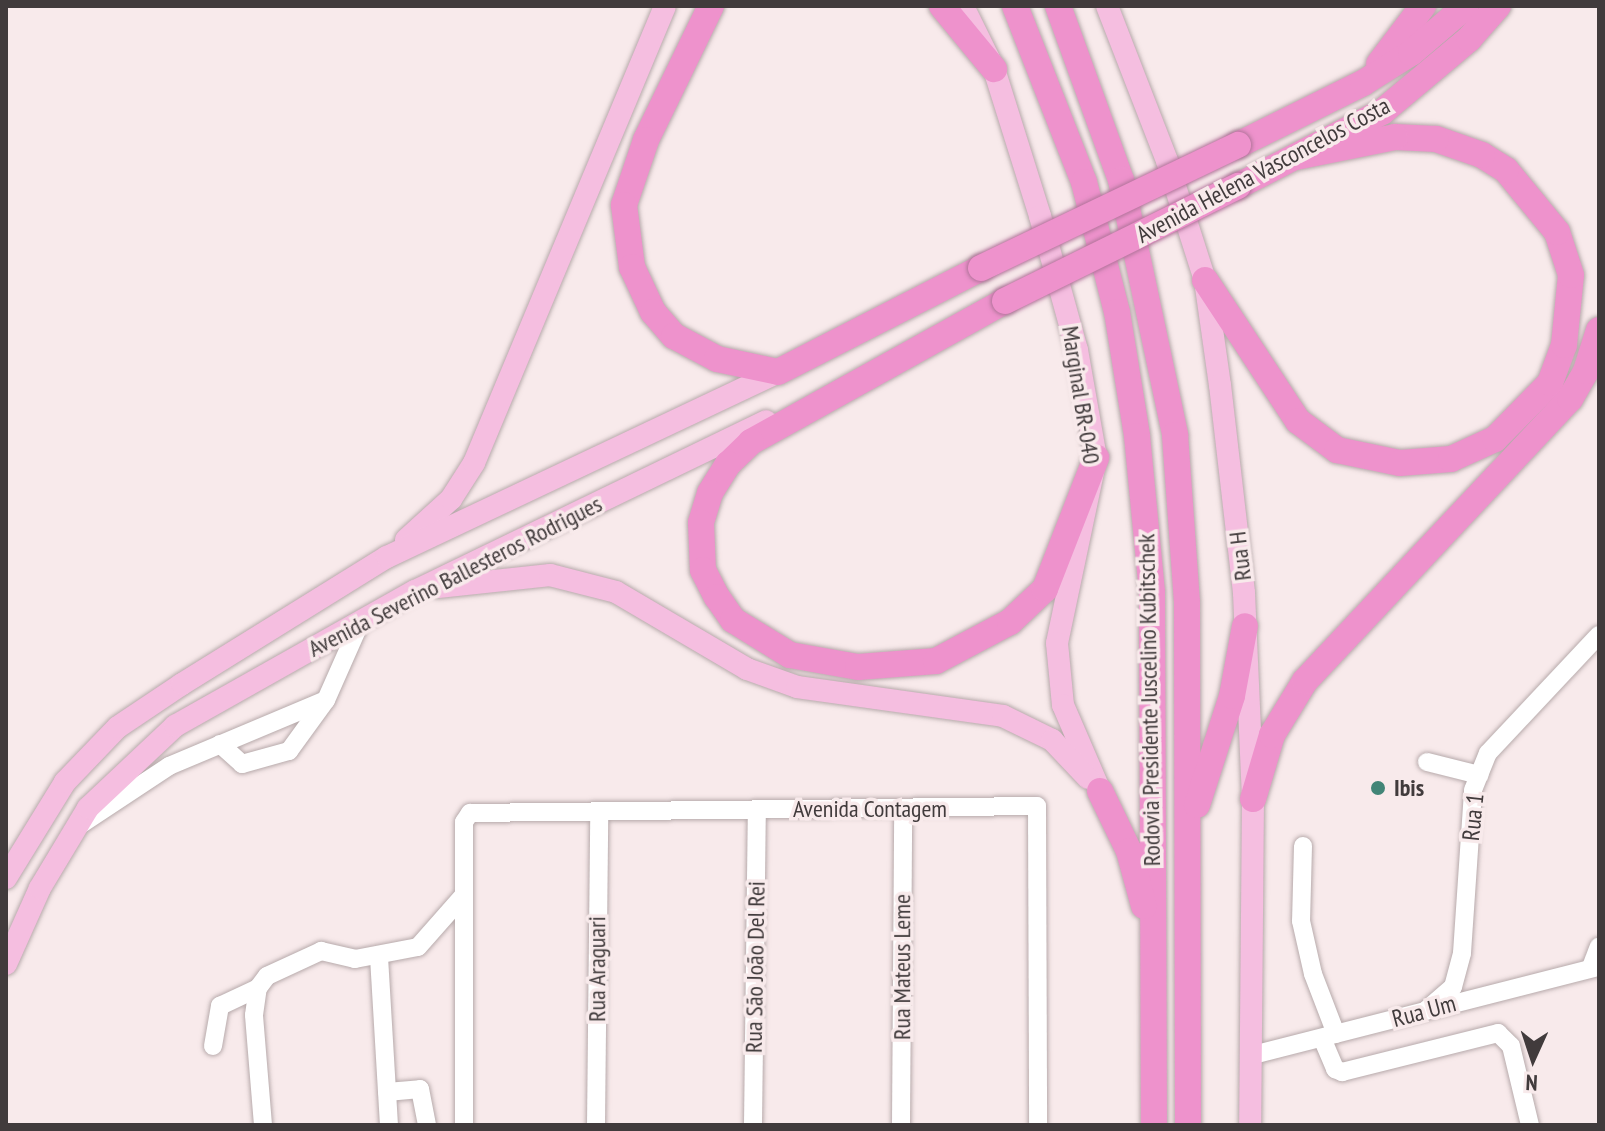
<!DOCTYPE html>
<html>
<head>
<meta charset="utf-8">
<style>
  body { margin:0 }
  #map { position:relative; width:1605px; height:1131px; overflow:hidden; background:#f8eaeb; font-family:"PT Sans Narrow",sans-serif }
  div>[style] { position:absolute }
  .roads { filter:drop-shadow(0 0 2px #b7aaab) drop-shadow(0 0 2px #b7aaab) }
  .minor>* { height:18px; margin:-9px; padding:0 9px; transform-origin:9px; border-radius:9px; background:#fff }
  .major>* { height:22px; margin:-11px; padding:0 11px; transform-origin:11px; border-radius:11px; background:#f5bee0 }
  .highway>* { height:26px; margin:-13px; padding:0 13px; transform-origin:13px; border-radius:13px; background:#ee92cc }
  .bridges { filter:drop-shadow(0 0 2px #b1749a) drop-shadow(0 0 2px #b1749a) }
  .highway-bridge>* { height:26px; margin:-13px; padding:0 13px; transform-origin:13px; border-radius:13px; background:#ee92cc }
  .dots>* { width:22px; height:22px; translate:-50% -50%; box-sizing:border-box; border:4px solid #f8eaeb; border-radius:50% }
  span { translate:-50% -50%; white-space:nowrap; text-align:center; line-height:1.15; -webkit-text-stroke:7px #f8eaeb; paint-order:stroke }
  .street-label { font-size:24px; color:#413b3c }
  .poi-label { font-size:24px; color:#413b3c; font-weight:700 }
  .left { translate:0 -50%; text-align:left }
  .frame { position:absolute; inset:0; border:8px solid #413b3c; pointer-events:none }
  .north { position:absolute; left:1493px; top:1019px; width:80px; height:80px; -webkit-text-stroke:6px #f8eaeb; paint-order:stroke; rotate:183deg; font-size:22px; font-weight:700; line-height:32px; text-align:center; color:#413b3c }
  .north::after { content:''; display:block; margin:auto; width:28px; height:36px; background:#413b3c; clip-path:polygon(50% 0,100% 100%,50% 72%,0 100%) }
</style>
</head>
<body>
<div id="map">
  <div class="roads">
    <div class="minor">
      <i style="left:220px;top:744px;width:30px;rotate:42deg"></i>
      <i style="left:242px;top:764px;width:49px;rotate:-15.5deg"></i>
      <i style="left:289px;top:751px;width:63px;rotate:-54deg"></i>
      <i style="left:326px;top:700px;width:86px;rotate:-66.1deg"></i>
      <i style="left:1427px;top:762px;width:54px;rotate:14deg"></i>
      <i style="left:80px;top:825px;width:107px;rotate:-33.5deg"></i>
      <i style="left:169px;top:766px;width:170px;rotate:-22.8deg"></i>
      <i style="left:1303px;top:846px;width:75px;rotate:91.5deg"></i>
      <i style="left:1301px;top:921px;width:54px;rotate:77.2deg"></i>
      <i style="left:1313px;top:974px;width:64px;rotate:69deg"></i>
      <i style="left:379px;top:957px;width:168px;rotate:86.6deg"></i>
      <i style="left:1591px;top:967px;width:22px;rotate:-69deg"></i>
      <i style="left:1425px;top:1011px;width:37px;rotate:-41deg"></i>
      <i style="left:1453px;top:987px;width:35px;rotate:-75deg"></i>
      <i style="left:1462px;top:953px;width:163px;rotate:-86.1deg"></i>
      <i style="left:1473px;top:790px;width:40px;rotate:-68deg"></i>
      <i style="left:1488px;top:753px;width:162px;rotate:-46.8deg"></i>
      <i style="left:1322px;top:1038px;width:34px;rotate:67deg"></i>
      <i style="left:1335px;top:1069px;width:8px;rotate:23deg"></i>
      <i style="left:1342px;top:1072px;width:161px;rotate:-14deg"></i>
      <i style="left:1498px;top:1033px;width:18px;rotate:45deg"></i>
      <i style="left:1511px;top:1046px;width:81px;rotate:76.5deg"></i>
      <i style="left:213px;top:1046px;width:41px;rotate:-80.1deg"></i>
      <i style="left:220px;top:1006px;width:42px;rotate:-25.3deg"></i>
      <i style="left:1249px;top:1056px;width:361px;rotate:-14.3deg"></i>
      <i style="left:387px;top:1092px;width:33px;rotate:-5deg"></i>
      <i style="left:420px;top:1089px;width:37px;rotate:79deg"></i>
      <i style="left:263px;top:1125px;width:110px;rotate:-94.7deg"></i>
      <i style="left:254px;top:1015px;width:27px;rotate:-82deg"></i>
      <i style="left:258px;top:988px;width:15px;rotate:-53deg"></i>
      <i style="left:267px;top:976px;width:60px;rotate:-24.8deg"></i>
      <i style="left:321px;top:951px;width:35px;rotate:13deg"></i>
      <i style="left:355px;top:959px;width:64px;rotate:-10.8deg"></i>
      <i style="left:418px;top:947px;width:68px;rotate:-48.6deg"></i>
      <i style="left:464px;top:1125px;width:303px;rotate:-90deg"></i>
      <i style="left:464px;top:822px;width:11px;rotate:-56deg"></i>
      <i style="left:470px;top:813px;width:567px;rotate:-0.71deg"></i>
      <i style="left:1037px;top:806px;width:319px;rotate:89.8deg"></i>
      <i style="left:596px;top:1125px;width:312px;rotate:-89.4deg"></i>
      <i style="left:753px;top:1125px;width:315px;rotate:-89.3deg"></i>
      <i style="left:901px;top:1125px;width:316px;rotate:-89.6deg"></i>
    </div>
    <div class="major">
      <i style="left:963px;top:6px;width:70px;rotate:63.8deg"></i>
      <i style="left:994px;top:69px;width:154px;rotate:72.6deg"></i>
      <i style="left:1040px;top:216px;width:139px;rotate:74.6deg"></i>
      <i style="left:1077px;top:350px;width:110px;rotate:80deg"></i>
      <i style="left:1096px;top:458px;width:189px;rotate:101.9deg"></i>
      <i style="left:1057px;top:643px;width:62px;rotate:84.5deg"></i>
      <i style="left:1063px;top:705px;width:94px;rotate:66.7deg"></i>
      <i style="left:1107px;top:6px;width:166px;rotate:68.8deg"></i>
      <i style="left:1167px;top:161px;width:125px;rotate:72.3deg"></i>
      <i style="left:1205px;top:280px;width:106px;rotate:81.9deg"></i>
      <i style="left:1220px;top:385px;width:209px;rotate:83.4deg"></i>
      <i style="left:1244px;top:593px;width:206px;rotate:87.5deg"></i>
      <i style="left:1253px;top:799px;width:326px;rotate:90.5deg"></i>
      <i style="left:406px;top:540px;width:61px;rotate:-42.3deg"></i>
      <i style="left:451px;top:499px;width:43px;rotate:-57.4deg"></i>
      <i style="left:474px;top:463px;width:495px;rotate:-67.3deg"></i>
      <i style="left:438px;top:587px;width:113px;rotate:-6.1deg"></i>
      <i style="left:550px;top:575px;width:68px;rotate:14.4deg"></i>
      <i style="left:616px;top:592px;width:152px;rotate:30.4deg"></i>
      <i style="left:747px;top:669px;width:53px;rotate:19.8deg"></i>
      <i style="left:797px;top:687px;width:208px;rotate:8deg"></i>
      <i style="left:1003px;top:716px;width:55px;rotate:26.1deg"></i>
      <i style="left:1052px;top:740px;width:52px;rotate:46.5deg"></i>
      <i style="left:6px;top:878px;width:113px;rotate:-58.4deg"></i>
      <i style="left:65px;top:782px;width:76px;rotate:-46.1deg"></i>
      <i style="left:118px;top:727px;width:77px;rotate:-33.9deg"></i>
      <i style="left:182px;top:684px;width:241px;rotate:-31.8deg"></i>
      <i style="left:387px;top:557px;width:433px;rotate:-25.3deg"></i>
      <i style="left:6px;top:964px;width:83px;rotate:-65.9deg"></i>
      <i style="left:40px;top:888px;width:93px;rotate:-59deg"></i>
      <i style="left:88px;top:808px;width:120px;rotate:-43.3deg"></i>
      <i style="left:175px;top:726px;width:275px;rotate:-29.4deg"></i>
      <i style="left:415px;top:591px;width:390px;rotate:-25.8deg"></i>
    </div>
    <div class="highway">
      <i style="left:711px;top:6px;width:149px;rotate:115.9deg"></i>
      <i style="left:646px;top:140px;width:69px;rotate:108.7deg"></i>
      <i style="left:624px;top:205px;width:63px;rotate:82.6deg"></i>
      <i style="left:632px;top:267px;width:50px;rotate:65deg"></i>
      <i style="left:653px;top:312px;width:32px;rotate:49deg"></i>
      <i style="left:674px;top:336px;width:49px;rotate:28.1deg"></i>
      <i style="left:717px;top:359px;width:62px;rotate:12deg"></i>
      <i style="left:778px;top:372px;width:228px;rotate:-27.1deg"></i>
      <i style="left:942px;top:6px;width:82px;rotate:50.5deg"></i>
      <i style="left:1015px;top:6px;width:189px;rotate:68.6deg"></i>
      <i style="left:1084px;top:182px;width:134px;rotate:75.8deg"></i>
      <i style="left:1117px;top:312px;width:126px;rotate:80.8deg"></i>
      <i style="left:1137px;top:436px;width:157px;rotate:84.5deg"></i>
      <i style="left:1152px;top:592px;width:533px;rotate:89.79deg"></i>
      <i style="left:1058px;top:6px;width:185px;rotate:70.1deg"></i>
      <i style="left:1121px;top:180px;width:261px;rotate:78deg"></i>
      <i style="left:1175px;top:435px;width:167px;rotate:85.9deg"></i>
      <i style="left:1187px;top:602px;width:523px;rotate:89.89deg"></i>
      <i style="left:1379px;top:64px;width:73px;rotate:-52.8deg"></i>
      <i style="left:1238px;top:145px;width:140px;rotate:-26.4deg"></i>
      <i style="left:1363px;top:83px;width:57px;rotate:-32deg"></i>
      <i style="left:1411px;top:53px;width:72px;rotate:-40.5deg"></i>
      <i style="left:1238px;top:186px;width:162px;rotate:-27.2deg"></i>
      <i style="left:1382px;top:112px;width:114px;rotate:-40deg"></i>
      <i style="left:1469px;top:39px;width:44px;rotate:-48.7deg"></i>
      <i style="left:1205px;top:280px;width:169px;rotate:56.6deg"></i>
      <i style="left:1298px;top:421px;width:49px;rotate:36.6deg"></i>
      <i style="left:1337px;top:450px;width:64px;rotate:11.7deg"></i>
      <i style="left:1400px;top:463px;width:51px;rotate:-4.5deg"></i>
      <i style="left:1451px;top:459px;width:48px;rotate:-24.4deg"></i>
      <i style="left:1495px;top:439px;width:78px;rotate:-45.5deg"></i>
      <i style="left:1550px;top:383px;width:40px;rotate:-69.8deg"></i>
      <i style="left:1564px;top:345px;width:70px;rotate:-84.3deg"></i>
      <i style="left:1571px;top:275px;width:45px;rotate:-108deg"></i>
      <i style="left:1557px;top:232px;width:80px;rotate:-129.4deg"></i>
      <i style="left:1506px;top:170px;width:28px;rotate:-148deg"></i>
      <i style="left:1482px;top:155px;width:49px;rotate:-160.8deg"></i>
      <i style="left:1436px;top:139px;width:41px;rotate:-177.2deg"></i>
      <i style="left:1395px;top:137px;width:101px;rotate:168.6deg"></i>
      <i style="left:1005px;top:301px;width:291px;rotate:151deg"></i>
      <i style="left:751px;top:442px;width:32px;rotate:136deg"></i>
      <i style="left:728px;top:464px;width:34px;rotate:122deg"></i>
      <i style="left:710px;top:493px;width:31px;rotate:107deg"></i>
      <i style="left:701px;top:523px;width:47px;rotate:87.6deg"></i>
      <i style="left:703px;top:570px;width:30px;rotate:63deg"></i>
      <i style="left:717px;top:597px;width:28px;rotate:55deg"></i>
      <i style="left:733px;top:620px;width:67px;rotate:31.6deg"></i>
      <i style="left:790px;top:655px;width:69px;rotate:10deg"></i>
      <i style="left:858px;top:667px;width:78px;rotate:-4.4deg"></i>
      <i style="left:936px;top:661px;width:84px;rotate:-27.8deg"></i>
      <i style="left:1010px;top:622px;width:48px;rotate:-43.3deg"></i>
      <i style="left:1045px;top:589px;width:141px;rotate:-68.7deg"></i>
      <i style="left:1100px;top:791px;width:67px;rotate:64.2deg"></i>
      <i style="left:1129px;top:851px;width:57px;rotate:74.7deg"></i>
      <i style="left:1253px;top:799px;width:67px;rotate:-73.5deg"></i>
      <i style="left:1272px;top:735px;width:63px;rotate:-58.6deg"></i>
      <i style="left:1305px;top:681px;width:387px;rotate:-46.8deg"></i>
      <i style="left:1570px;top:399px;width:32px;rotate:-60deg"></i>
      <i style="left:1586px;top:371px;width:43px;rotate:-72.4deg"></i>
      <i style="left:1197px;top:805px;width:114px;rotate:-72.2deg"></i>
      <i style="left:1232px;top:696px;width:71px;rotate:-79.5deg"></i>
    </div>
  </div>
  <div class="bridges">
    <div class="highway-bridge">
      <i style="left:981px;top:268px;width:285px;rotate:-25.6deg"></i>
      <i style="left:1005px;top:301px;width:260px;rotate:-26.3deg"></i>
    </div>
  </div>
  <div class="dots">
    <i style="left:1378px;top:788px;background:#428577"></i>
  </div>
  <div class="street-label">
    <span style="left:1263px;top:170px;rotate:-28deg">Avenida Helena Vasconcelos Costa</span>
    <span style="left:1081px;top:395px;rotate:81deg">Marginal BR-040</span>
    <span style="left:1240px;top:556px;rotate:-97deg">Rua H</span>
    <span style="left:455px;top:576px;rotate:-27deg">Avenida Severino Ballesteros Rodrigues</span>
    <span style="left:1149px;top:700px;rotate:-91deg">Rodovia Presidente Juscelino Kubitschek</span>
    <span style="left:870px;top:809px">Avenida Contagem</span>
    <span style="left:1473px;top:817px;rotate:-84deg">Rua 1</span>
    <span style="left:755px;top:967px;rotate:-89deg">Rua São João Del Rei</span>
    <span style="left:902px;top:967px;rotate:-90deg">Rua Mateus Leme</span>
    <span style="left:597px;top:969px;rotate:-90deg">Rua Araguari</span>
    <span style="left:1424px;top:1011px;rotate:-15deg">Rua Um</span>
  </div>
  <div class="poi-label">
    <span class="left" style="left:1394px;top:788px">Ibis</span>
  </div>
  <div class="frame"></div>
  <div class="north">N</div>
</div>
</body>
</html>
